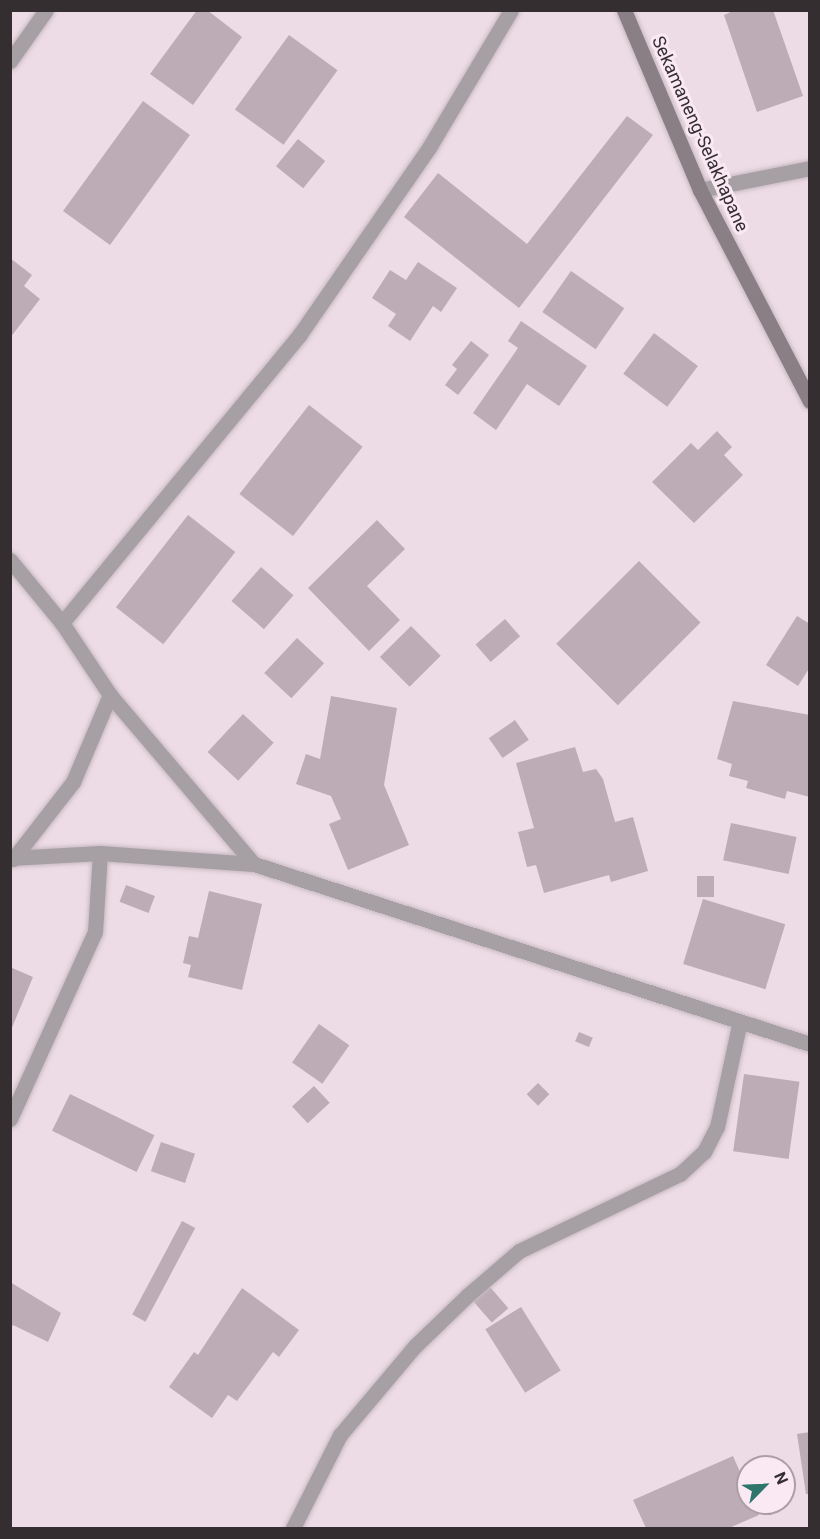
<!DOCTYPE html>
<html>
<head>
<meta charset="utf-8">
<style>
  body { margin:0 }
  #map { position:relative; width:820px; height:1539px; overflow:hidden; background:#eddce5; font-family:Roboto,sans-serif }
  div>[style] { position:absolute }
  .building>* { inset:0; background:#bdacb5; transform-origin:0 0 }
  .roads { filter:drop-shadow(0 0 2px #c8b9c1) drop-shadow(0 0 2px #c8b9c1) }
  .lane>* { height:15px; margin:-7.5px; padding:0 7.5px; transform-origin:7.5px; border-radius:7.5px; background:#a69fa3 }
  .street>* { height:15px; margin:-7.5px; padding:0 7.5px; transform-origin:7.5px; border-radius:7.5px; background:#a69fa3 }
  .secondary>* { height:15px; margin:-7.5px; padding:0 7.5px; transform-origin:7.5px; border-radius:7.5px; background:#897f84 }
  span { translate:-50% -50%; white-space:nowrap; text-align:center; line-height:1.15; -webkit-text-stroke:6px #fae9f3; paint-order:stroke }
  .street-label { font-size:18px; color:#342e31 }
  .frame { position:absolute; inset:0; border:12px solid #342e31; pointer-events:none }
  .north { position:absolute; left:736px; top:1455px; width:60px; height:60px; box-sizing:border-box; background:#fae9f3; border:2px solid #ab9ea5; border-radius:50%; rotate:66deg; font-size:16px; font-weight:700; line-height:24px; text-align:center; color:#342e31 }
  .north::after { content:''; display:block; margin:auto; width:21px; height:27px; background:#2e756c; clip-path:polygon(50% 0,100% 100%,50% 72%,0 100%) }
</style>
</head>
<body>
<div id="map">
  <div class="building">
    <i style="clip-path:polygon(197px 10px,207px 10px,242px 37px,193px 105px,150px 74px)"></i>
    <i style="clip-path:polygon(735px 10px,773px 10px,803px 96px,757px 112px,724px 15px)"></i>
    <i style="left:289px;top:35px;width:60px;height:92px;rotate:36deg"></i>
    <i style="left:143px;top:101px;width:58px;height:136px;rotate:36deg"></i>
    <i style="clip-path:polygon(627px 116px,653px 135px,519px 308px,404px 217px,438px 173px,527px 244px)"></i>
    <i style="left:298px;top:139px;width:35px;height:35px;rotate:39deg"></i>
    <i style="clip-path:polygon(10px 258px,32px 275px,24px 286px,40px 299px,10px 338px)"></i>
    <i style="clip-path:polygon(418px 262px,457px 288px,441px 312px,433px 306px,410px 341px,388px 326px,396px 314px,372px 298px,390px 270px,406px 280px)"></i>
    <i style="left:571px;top:271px;width:65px;height:50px;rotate:35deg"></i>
    <i style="clip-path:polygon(521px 321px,587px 366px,559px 406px,527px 384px,496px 430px,473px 413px,518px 348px,508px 341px)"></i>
    <i style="left:654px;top:333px;width:55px;height:51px;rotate:37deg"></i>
    <i style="clip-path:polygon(471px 341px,489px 355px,458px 395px,445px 385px,457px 369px,452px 365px)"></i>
    <i style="left:309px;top:405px;width:68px;height:113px;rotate:38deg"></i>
    <i style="clip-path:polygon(717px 431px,732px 447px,724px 455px,743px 475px,694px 523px,652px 482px,691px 443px,698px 450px)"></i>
    <i style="left:188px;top:515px;width:60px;height:117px;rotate:38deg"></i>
    <i style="clip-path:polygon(377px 520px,405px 549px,367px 586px,400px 620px,369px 651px,308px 588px)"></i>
    <i style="left:639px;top:561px;width:87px;height:117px;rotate:45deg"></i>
    <i style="left:261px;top:567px;width:43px;height:45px;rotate:41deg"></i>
    <i style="clip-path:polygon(797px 616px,810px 624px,810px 667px,798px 686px,766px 665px)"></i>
    <i style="left:505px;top:619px;width:23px;height:39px;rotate:49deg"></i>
    <i style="left:411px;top:626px;width:42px;height:44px;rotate:45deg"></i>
    <i style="left:297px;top:638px;width:37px;height:48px;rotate:43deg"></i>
    <i style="clip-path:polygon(331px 696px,397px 708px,384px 785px,409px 845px,348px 870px,329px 824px,341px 819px,331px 796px,296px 784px,306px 754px,320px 759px)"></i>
    <i style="clip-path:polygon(733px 701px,810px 715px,810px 797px,787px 791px,785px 799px,746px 788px,748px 781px,729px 776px,732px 764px,717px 759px)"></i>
    <i style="left:243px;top:714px;width:42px;height:52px;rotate:43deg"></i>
    <i style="left:515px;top:720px;width:24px;height:32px;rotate:55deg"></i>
    <i style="clip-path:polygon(575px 747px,583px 772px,596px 769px,603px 779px,615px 822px,633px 817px,648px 871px,611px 882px,609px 875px,544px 893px,536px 865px,527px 867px,518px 832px,534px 828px,516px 763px)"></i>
    <i style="left:731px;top:823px;width:67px;height:38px;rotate:12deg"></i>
    <i style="left:714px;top:876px;width:21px;height:17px;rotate:90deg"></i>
    <i style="left:126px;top:885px;width:31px;height:18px;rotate:21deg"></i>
    <i style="clip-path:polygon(209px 891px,262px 904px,242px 990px,188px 977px,191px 965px,183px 963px,189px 936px,198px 938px)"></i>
    <i style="left:703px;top:899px;width:86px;height:68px;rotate:17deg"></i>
    <i style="clip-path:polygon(10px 967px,33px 977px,11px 1030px,10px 1030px)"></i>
    <i style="left:319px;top:1024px;width:37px;height:47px;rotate:35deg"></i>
    <i style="left:579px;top:1032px;width:15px;height:10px;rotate:23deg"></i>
    <i style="left:744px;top:1074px;width:56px;height:78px;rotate:8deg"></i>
    <i style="left:538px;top:1083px;width:16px;height:16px;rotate:45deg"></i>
    <i style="left:314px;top:1086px;width:23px;height:30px;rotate:47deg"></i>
    <i style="left:70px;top:1094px;width:94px;height:41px;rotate:26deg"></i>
    <i style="left:161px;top:1142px;width:36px;height:31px;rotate:19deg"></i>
    <i style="left:182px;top:1221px;width:15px;height:106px;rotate:28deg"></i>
    <i style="clip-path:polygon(10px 1282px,61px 1313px,48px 1342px,13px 1325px,10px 1330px)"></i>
    <i style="left:490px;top:1287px;width:28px;height:22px;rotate:49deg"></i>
    <i style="clip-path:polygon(242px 1288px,299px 1330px,279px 1357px,273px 1352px,237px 1401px,228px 1395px,212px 1418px,169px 1387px,194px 1352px,198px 1355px)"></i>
    <i style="left:521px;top:1307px;width:75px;height:42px;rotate:58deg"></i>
    <i style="clip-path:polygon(810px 1432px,810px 1494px,806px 1494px,797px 1434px)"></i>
    <i style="clip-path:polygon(733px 1456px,748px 1490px,748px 1503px,754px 1503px,759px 1515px,729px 1528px,646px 1528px,633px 1500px)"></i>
  </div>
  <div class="roads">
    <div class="lane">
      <i style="left:10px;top:61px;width:62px;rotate:-54.8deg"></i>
      <i style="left:700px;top:190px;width:112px;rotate:-11.3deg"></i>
      <i style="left:10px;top:1119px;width:205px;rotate:-65.6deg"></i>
      <i style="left:95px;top:932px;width:79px;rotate:-86.4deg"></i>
      <i style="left:293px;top:1528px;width:104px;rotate:-63.2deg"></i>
      <i style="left:340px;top:1435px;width:116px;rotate:-49.9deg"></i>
      <i style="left:415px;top:1346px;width:74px;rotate:-43.9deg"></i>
      <i style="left:468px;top:1295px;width:67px;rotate:-40.8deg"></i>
      <i style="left:519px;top:1251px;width:178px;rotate:-25.6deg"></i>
      <i style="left:680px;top:1174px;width:33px;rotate:-43deg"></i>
      <i style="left:704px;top:1152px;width:28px;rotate:-63deg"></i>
      <i style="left:717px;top:1127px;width:108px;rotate:-77.8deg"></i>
    </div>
    <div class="street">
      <i style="left:10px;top:560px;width:82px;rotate:50.5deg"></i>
      <i style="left:62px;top:623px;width:87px;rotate:56.3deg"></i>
      <i style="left:110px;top:695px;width:222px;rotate:49.6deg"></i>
      <i style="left:254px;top:864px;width:584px;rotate:17.94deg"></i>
      <i style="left:62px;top:623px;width:374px;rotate:-50.5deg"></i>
      <i style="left:300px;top:334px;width:229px;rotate:-55.3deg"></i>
      <i style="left:430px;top:146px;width:158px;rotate:-59.2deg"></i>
      <i style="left:10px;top:858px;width:90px;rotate:-3.2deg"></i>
      <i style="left:100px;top:853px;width:154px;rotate:4.1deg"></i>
      <i style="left:13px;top:859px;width:98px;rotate:-52.1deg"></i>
      <i style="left:73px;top:782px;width:95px;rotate:-67deg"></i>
    </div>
    <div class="secondary">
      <i style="left:624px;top:10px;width:195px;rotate:67.1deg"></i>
      <i style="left:700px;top:190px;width:238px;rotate:62.5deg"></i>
    </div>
  </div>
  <div class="street-label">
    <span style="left:700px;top:134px;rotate:66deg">Sekamaneng-Selakhapane</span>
  </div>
  <div class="frame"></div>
  <div class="north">N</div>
</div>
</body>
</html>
